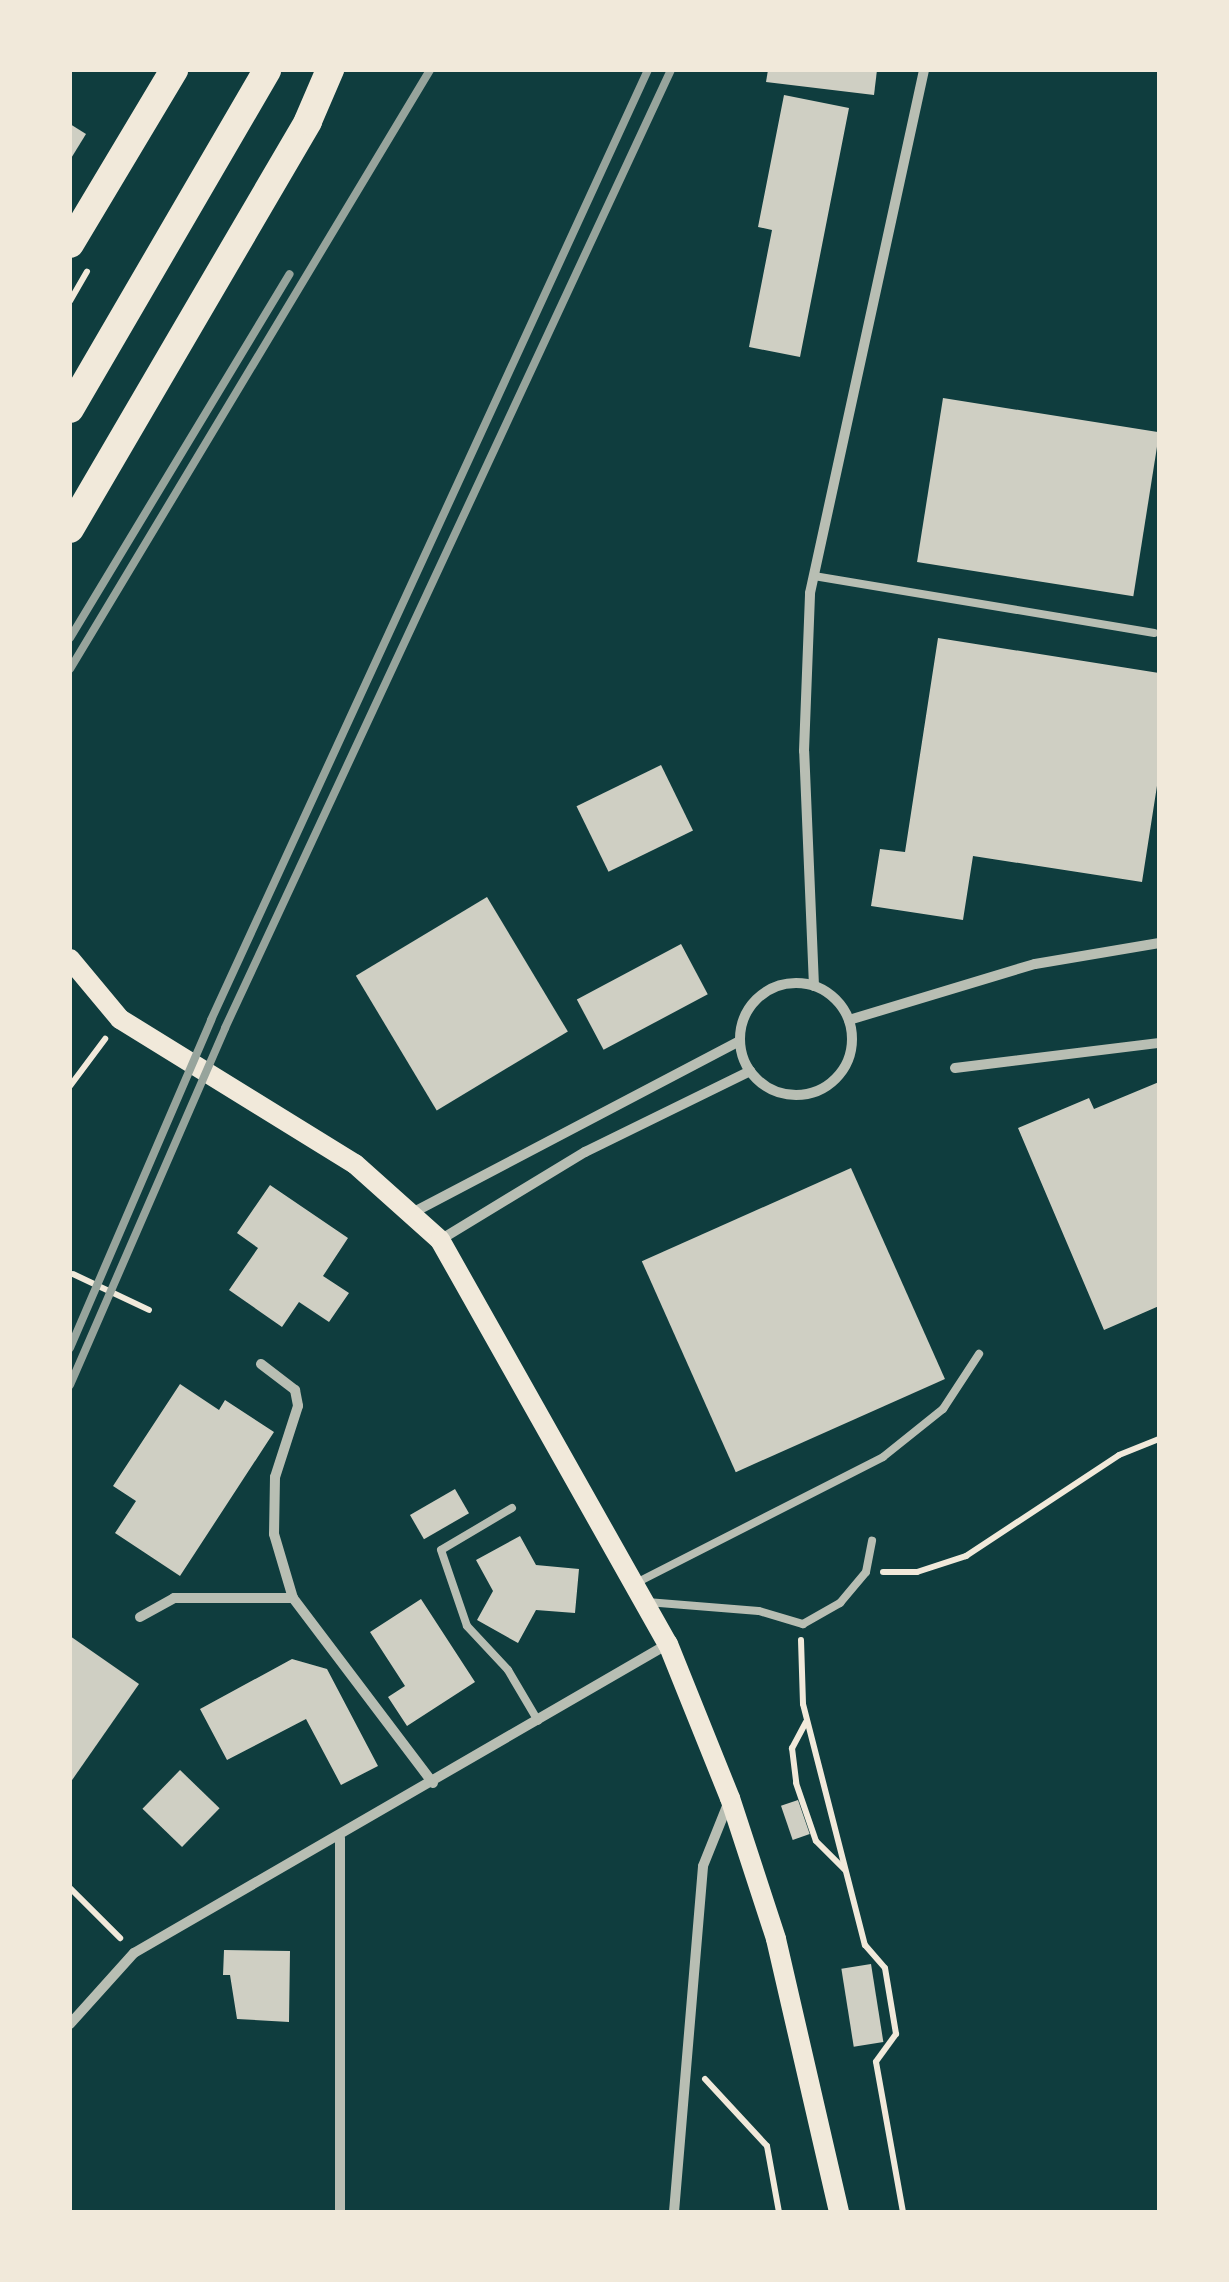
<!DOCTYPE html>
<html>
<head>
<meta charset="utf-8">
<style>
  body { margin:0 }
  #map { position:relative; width:1229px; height:2282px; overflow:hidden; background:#0f3d3e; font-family:Quicksand,sans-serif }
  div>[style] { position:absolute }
  .building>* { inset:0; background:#cfcfc3; transform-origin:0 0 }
  .path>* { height:6px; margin:-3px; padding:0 3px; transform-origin:3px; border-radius:3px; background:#f1e9da }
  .service>* { height:8px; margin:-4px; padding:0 4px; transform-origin:4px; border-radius:4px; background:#b8beb3 }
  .minor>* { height:10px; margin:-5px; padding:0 5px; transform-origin:5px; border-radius:5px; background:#b8beb3 }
  .minor>.ring { margin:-5px; padding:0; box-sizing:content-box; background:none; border:10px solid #b8beb3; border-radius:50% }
  .secondary>* { height:20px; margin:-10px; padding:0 10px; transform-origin:10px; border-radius:10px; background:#f1e9da }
  .trunk>* { height:28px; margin:-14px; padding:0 14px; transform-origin:14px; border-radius:14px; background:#f1e9da }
  .rail>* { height:8px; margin:-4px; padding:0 4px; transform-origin:4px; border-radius:4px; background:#97a49c }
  span { translate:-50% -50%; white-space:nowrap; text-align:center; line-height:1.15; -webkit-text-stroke:9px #f1e9da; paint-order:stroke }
  .frame { position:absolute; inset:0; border:72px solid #f1e9da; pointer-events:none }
</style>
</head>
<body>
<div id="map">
  <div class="building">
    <i style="clip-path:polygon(768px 70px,877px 70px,874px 95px,766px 82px)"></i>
    <i style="clip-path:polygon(784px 95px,849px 108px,800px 357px,749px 347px,772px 230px,758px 227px)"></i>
    <i style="clip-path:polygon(70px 124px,86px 134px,70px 160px)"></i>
    <i style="left:943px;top:398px;width:219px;height:166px;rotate:9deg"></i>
    <i style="clip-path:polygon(938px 638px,1159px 673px,1159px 773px,1142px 882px,973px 856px,963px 920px,871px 906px,880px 849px,905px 852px)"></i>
    <i style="left:661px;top:765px;width:73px;height:94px;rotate:64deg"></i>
    <i style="left:487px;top:897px;width:157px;height:153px;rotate:59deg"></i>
    <i style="left:681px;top:944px;width:57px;height:118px;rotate:62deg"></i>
    <i style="clip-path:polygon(1159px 1082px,1159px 1306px,1104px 1330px,1018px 1128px,1089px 1098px,1094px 1109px)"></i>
    <i style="left:851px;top:1168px;width:231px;height:229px;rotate:66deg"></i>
    <i style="clip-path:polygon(270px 1185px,348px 1238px,323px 1276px,349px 1293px,329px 1322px,299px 1302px,282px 1327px,229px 1290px,258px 1248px,237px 1233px)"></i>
    <i style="clip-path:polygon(180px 1384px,219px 1410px,225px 1400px,274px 1432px,180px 1576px,115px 1533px,136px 1501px,113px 1486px)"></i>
    <i style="left:455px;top:1489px;width:28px;height:52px;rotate:60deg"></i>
    <i style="clip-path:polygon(520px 1536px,536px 1565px,579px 1569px,575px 1613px,536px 1610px,518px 1643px,477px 1620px,493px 1591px,476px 1560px)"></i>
    <i style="clip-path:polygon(421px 1599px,475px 1682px,407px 1726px,388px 1697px,405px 1686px,370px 1632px)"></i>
    <i style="clip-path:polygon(70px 1636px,139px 1684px,70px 1783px)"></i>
    <i style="clip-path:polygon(292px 1659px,327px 1669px,378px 1766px,341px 1785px,306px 1719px,227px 1760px,200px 1709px)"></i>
    <i style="left:180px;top:1770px;width:55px;height:54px;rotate:44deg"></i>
    <i style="left:798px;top:1800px;width:36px;height:18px;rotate:71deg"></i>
    <i style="clip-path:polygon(224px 1950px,290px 1951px,289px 2022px,237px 2019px,230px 1975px,223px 1975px)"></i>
    <i style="left:871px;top:1964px;width:79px;height:30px;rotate:81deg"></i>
  </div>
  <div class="path">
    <i style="left:70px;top:301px;width:34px;rotate:-60deg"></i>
    <i style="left:70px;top:1086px;width:59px;rotate:-53.3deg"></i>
    <i style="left:73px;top:1274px;width:84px;rotate:25.3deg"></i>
    <i style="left:883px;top:1572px;width:34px"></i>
    <i style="left:917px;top:1572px;width:52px;rotate:-18.1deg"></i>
    <i style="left:966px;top:1556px;width:183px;rotate:-33.4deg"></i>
    <i style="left:1119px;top:1455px;width:43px;rotate:-21.8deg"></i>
    <i style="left:801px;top:1640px;width:64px;rotate:88.2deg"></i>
    <i style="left:803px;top:1704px;width:249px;rotate:75.6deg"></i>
    <i style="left:865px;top:1945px;width:30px;rotate:49deg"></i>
    <i style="left:885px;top:1968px;width:67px;rotate:80.5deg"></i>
    <i style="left:896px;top:2034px;width:34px;rotate:126deg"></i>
    <i style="left:876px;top:2062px;width:152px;rotate:79.8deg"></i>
    <i style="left:806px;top:1722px;width:30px;rotate:118deg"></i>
    <i style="left:792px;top:1748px;width:35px;rotate:83deg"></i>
    <i style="left:796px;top:1783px;width:61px;rotate:71deg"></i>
    <i style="left:816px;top:1841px;width:41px;rotate:45deg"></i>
    <i style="left:70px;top:1888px;width:71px;rotate:45deg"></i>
    <i style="left:705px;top:2079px;width:91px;rotate:47.2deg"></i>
    <i style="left:767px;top:2146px;width:67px;rotate:79.7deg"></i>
  </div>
  <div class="service">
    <i style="left:814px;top:576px;width:345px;rotate:9.5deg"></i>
    <i style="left:512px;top:1508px;width:82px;rotate:149.4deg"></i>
    <i style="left:441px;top:1550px;width:80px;rotate:71.1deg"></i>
    <i style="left:467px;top:1626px;width:60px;rotate:47deg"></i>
    <i style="left:508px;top:1670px;width:59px;rotate:59.5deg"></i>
    <i style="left:636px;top:1583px;width:277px;rotate:-27deg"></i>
    <i style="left:883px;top:1457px;width:77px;rotate:-38.7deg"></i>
    <i style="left:943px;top:1409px;width:66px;rotate:-56.8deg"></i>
    <i style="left:647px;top:1602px;width:112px;rotate:4.6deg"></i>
    <i style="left:759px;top:1611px;width:46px;rotate:16.5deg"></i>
    <i style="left:803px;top:1624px;width:43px;rotate:-29.6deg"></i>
    <i style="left:840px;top:1603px;width:40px;rotate:-50deg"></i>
    <i style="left:866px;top:1572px;width:32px;rotate:-79deg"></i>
  </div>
  <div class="minor">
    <i class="ring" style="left:740px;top:983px;width:102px;height:102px"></i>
    <i style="left:814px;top:986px;width:235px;rotate:-92.4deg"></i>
    <i style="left:804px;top:751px;width:158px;rotate:-87.8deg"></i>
    <i style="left:810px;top:593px;width:535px;rotate:-77.7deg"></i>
    <i style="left:849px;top:1020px;width:194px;rotate:-16.8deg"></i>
    <i style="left:1035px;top:964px;width:126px;rotate:-9.6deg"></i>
    <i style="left:955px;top:1068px;width:206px;rotate:-7deg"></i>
    <i style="left:414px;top:1212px;width:368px;rotate:-27.7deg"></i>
    <i style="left:440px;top:1240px;width:170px;rotate:-31.3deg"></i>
    <i style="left:585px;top:1152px;width:184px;rotate:-26.1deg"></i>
    <i style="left:261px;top:1364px;width:43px;rotate:37.4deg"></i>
    <i style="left:295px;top:1390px;width:16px;rotate:79deg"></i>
    <i style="left:298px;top:1406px;width:75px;rotate:107.9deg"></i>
    <i style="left:275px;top:1477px;width:57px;rotate:91deg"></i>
    <i style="left:274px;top:1534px;width:67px;rotate:73.5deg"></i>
    <i style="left:293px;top:1598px;width:232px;rotate:52.9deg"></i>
    <i style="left:140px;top:1617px;width:39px;rotate:-29deg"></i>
    <i style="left:174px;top:1598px;width:119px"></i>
    <i style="left:340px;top:1838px;width:374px;rotate:90deg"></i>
    <i style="left:70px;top:2024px;width:96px;rotate:-48deg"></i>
    <i style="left:134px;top:1953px;width:617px;rotate:-30.06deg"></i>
    <i style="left:674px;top:2212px;width:347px;rotate:-85.2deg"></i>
    <i style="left:703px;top:1866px;width:72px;rotate:-68.1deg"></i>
  </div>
  <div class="secondary">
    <i style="left:70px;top:959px;width:78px;rotate:50.2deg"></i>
    <i style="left:120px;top:1019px;width:276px;rotate:31.7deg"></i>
    <i style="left:355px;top:1164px;width:114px;rotate:41.8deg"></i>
    <i style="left:440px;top:1240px;width:464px;rotate:60.6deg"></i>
    <i style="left:668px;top:1644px;width:166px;rotate:68.1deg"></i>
    <i style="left:730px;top:1798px;width:148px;rotate:71.9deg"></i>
    <i style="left:776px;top:1939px;width:280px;rotate:77deg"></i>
  </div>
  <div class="trunk">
    <i style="left:70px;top:244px;width:203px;rotate:-59.1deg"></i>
    <i style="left:70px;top:409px;width:392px;rotate:-59.8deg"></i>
    <i style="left:70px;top:529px;width:472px;rotate:-59.7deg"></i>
    <i style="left:308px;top:121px;width:56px;rotate:-66.7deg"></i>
  </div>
  <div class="rail">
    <i style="left:70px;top:638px;width:425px;rotate:-58.9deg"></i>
    <i style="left:70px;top:669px;width:699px;rotate:-58.99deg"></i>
    <i style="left:70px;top:1348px;width:357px;rotate:-66.7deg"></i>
    <i style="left:211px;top:1020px;width:1046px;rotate:-65.3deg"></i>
    <i style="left:70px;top:1385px;width:389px;rotate:-66.5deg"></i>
    <i style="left:225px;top:1028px;width:1057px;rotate:-65.04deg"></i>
  </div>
  <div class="frame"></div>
</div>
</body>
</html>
